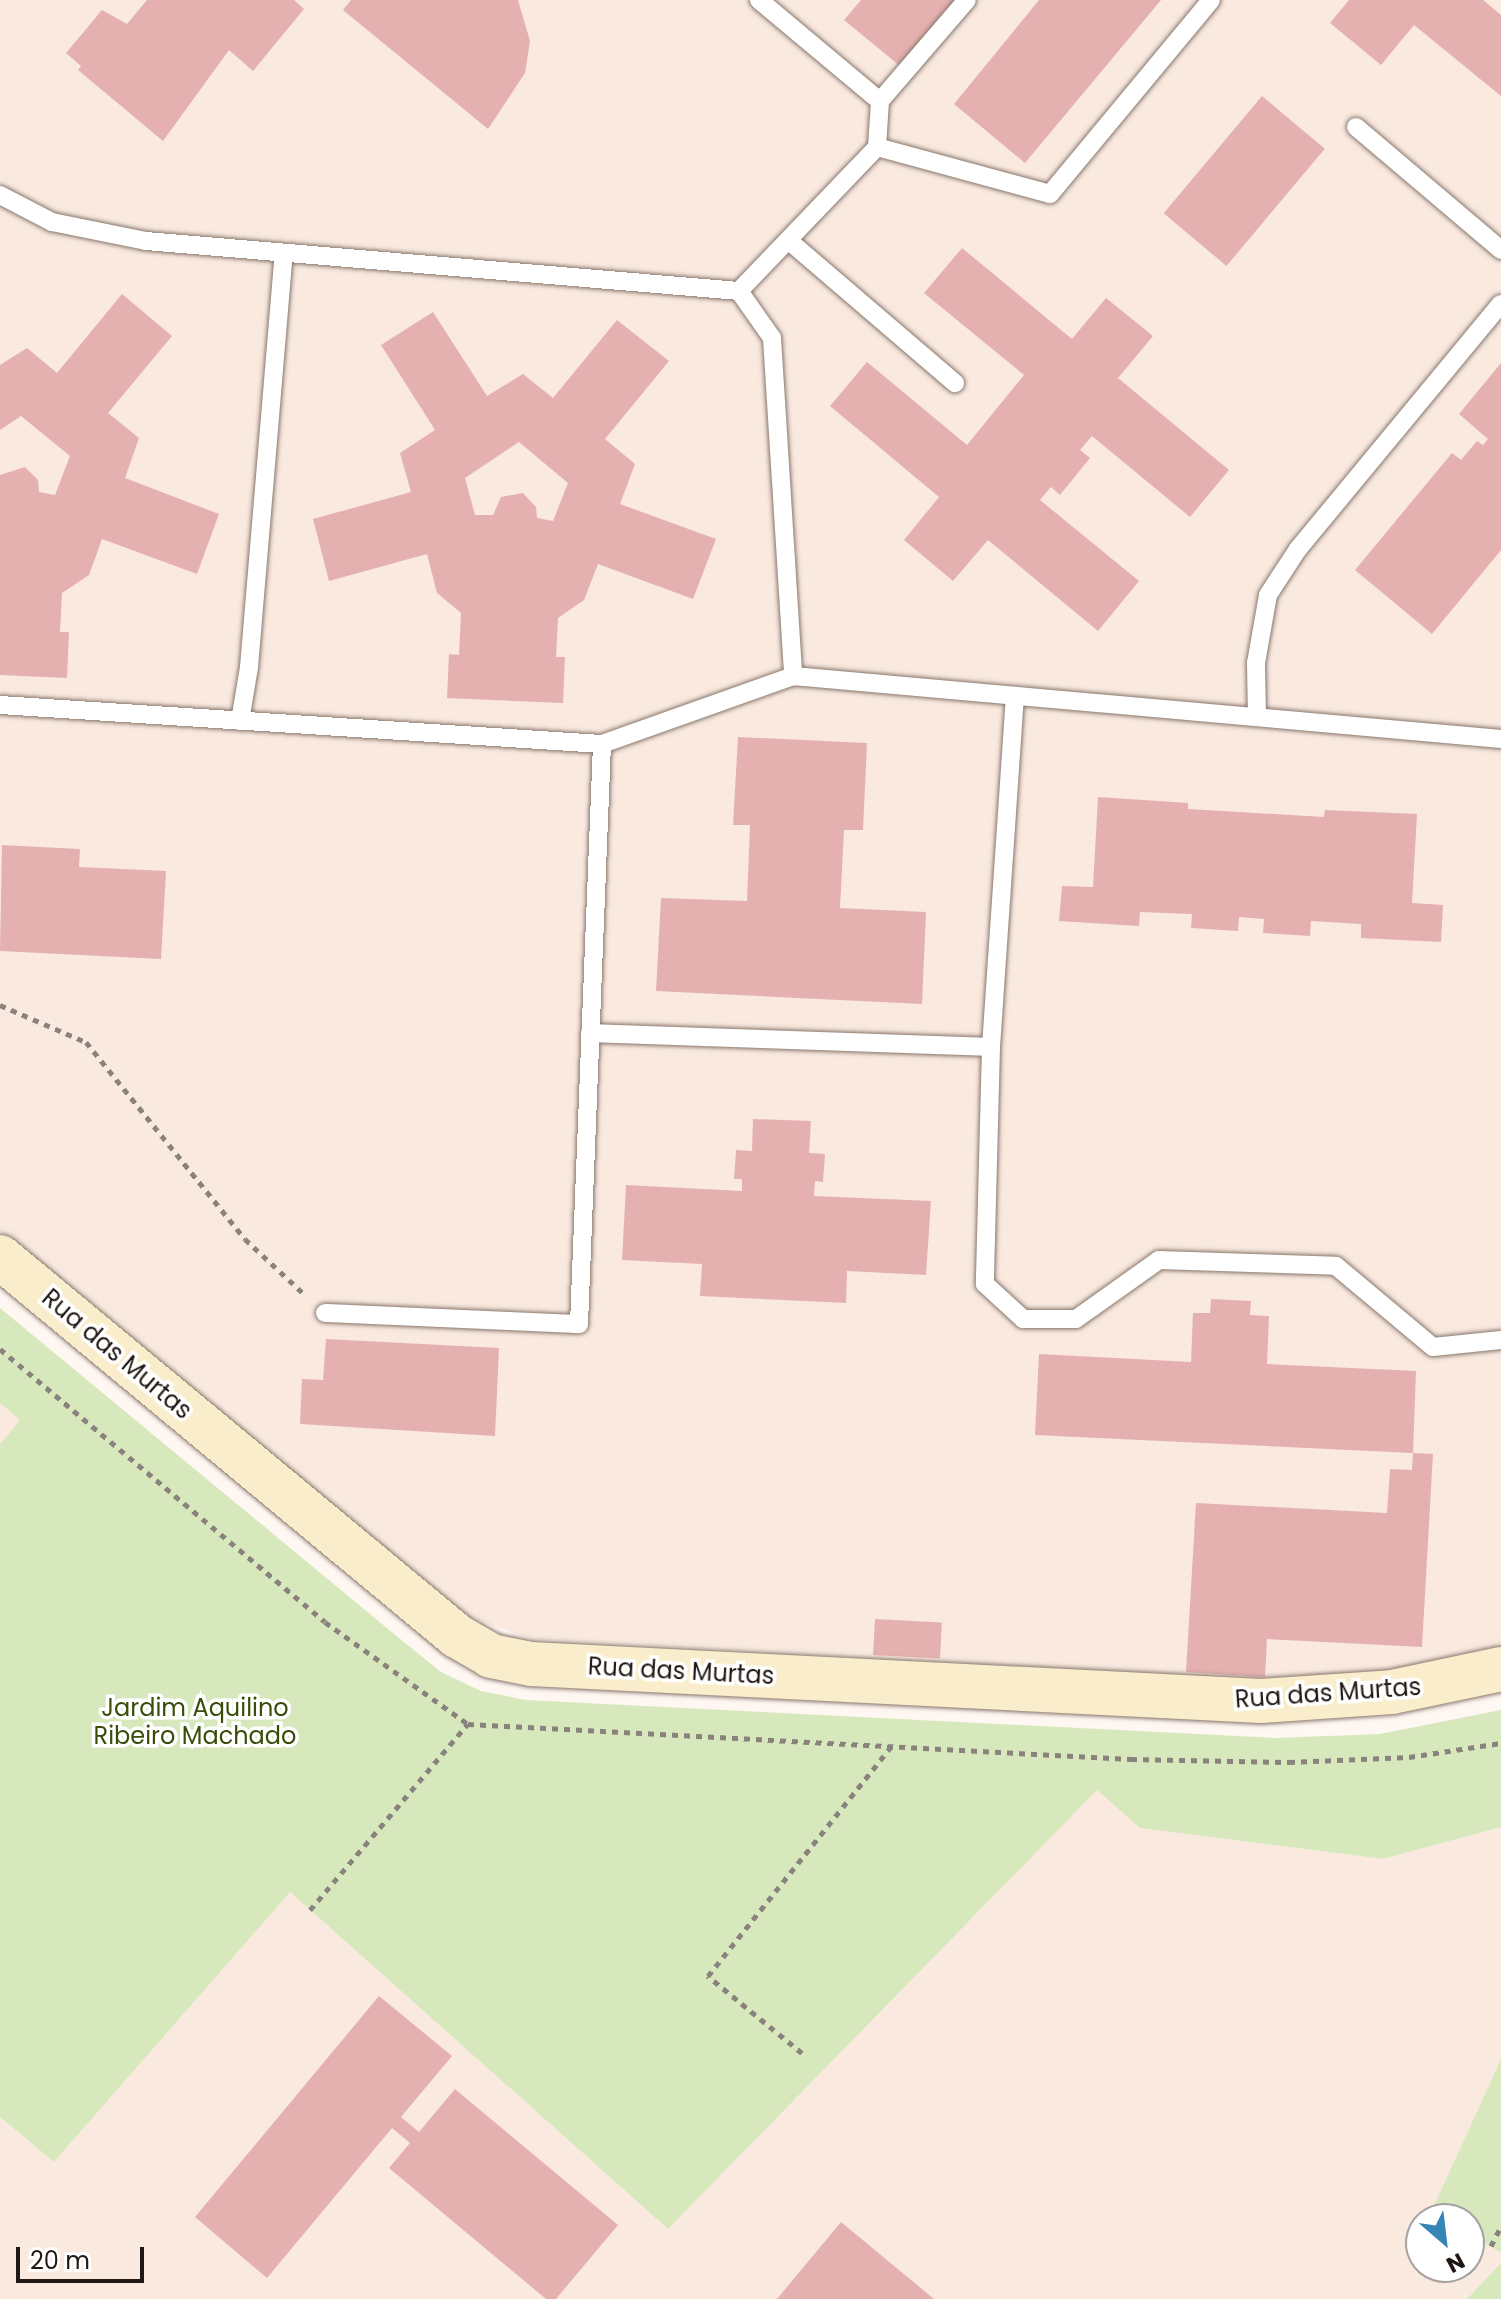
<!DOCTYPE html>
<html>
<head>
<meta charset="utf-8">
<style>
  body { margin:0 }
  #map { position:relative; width:1501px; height:2299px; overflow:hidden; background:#fff7f2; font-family:Poppins,sans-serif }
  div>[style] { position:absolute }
  .built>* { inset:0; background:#f9e9df }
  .green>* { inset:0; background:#d8e8bd }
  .building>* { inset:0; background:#e5b1b0; transform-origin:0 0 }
  .path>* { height:5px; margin-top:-2.5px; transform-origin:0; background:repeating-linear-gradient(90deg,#89827d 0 6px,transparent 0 12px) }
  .roads { filter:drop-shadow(0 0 2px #88776c) drop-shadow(0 0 2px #88776c) }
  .lane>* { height:18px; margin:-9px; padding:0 9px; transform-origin:9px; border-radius:9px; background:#fff }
  .secondary>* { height:44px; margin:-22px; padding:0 22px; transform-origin:22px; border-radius:22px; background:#f9edcb }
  span { translate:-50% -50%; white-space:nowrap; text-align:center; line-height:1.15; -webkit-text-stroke:7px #fff; paint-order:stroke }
  .street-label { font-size:24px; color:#1e1713 }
  .park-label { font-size:24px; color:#3a4c08 }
  .north { position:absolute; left:1405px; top:2203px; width:80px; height:80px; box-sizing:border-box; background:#fff; border:2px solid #a5a2a1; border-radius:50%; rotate:152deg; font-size:22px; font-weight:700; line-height:32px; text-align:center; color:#1e1713 }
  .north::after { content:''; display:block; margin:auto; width:28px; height:36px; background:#3685b7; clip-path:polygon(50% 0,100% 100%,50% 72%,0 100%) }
  .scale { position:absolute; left:16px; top:2247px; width:128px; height:36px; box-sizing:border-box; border:4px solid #1e1713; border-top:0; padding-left:10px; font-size:24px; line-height:28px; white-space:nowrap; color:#1e1713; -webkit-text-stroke:6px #fff; paint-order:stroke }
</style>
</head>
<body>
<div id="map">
  <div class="built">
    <i style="clip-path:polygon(0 0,1501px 0,1501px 1653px,1345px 1684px,532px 1639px,466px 1616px,0 1231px)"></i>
    <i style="clip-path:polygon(0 1403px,20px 1420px,0 1444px)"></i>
    <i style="clip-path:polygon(1097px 1789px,1140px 1828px,1383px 1859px,1501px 1827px,1501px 2059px,1433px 2209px,1447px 2219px,1421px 2219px,1421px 2267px,1469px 2267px,1469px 2233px,1501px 2253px,1501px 2263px,1467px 2299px,0 2299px,0 2117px,54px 2162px,290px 1892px,668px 2229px)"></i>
  </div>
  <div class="green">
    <i style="clip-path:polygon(0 1308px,399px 1638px,441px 1672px,481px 1691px,526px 1700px,1275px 1738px,1380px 1734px,1501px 1710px,1501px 1827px,1383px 1859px,1140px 1828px,1097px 1790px,668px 2229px,290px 1892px,54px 2162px,0 2117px,0 1444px,20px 1420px,0 1403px)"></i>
    <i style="clip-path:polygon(1501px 2059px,1501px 2253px,1469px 2233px,1469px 2219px,1447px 2219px,1432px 2210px)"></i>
    <i style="clip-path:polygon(1501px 2263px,1501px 2299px,1467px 2299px)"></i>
  </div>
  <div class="building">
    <i style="clip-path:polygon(147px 0,294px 0,304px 9px,253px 71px,229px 50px,163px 141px,78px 70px,81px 66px,66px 53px,102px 10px,127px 24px)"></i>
    <i style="clip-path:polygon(351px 0,518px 0,530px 41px,525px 73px,488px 129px,343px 10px)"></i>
    <i style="clip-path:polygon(861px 0,955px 0,900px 66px,844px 20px)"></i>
    <i style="clip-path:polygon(1039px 0,1161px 0,1025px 163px,954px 104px)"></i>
    <i style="clip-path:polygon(1349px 0,1483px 0,1501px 15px,1501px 96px,1414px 25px,1381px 65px,1330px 23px)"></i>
    <i style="left:1262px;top:96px;width:82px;height:153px;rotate:40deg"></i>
    <i style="clip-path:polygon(962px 248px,1072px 339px,1106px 298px,1153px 336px,1118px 378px,1229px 470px,1190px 517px,1092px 436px,1080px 450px,1090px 458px,1060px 495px,1051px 487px,1040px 500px,1139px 581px,1098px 631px,988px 540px,953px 581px,904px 540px,939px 497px,830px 406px,867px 362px,967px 445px,1024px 375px,924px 293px)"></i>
    <i style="clip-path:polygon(122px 294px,172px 336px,108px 413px,139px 438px,125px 478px,219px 514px,197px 574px,102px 539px,89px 575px,62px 593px,60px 632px,69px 632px,67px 678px,0 675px,0 475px,25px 467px,38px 480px,39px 492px,55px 495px,70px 456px,21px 416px,0 430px,0 365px,27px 348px,57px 373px)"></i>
    <i style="clip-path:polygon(evenodd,433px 312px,487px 396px,523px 374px,553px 398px,617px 320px,669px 361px,605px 439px,635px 464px,620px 504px,716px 539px,693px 599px,598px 564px,584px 600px,558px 618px,556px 657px,565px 657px,563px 703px,447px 698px,449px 654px,459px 655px,461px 613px,437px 593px,427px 554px,329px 581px,313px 519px,411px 492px,400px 453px,435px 430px,381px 345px,433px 312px,519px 442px,568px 483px,553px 521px,537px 518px,536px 507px,523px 493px,501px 497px,493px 515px,475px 515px,465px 478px,519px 442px)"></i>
    <i style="clip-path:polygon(1501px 363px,1501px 550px,1432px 634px,1355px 570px,1452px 453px,1461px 460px,1477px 441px,1483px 445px,1488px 439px,1459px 414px)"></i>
    <i style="clip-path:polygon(738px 737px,867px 743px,863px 830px,844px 830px,840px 908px,926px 912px,922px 1004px,656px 991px,661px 898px,747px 901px,750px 825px,733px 825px)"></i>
    <i style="clip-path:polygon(1098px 797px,1188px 803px,1188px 809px,1324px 817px,1325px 810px,1417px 814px,1412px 903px,1443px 905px,1441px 942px,1361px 938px,1361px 924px,1311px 921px,1310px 936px,1263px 933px,1264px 919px,1239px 917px,1238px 931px,1191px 928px,1192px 914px,1140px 912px,1139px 926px,1059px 921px,1062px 886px,1093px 887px)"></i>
    <i style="clip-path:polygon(2px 845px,80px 849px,79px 867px,166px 871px,161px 959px,0 951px)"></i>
    <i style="clip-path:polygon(753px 1119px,811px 1121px,809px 1153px,825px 1154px,823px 1182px,815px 1181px,814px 1196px,931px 1201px,926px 1275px,847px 1271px,846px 1303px,700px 1296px,702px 1264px,622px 1260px,626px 1185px,742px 1191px,742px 1179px,734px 1179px,736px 1150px,752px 1151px)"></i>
    <i style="clip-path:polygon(1211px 1299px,1251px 1301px,1250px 1315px,1269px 1316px,1267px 1364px,1416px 1371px,1413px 1453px,1035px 1435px,1039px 1354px,1191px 1362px,1193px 1313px,1210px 1313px)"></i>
    <i style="clip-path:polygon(326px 1339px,499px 1348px,495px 1436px,300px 1424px,302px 1379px,323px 1380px)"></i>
    <i style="clip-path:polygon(1413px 1453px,1433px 1454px,1422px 1647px,1267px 1639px,1265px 1677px,1186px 1672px,1196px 1503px,1387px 1513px,1390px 1469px,1412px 1470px)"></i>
    <i style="left:875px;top:1619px;width:67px;height:36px;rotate:3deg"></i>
    <i style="clip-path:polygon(379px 1996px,452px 2056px,401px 2117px,419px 2132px,455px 2089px,618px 2225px,556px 2299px,546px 2299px,389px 2168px,410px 2143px,392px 2128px,267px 2278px,195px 2217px)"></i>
    <i style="clip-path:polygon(841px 2222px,934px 2299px,777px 2299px)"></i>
  </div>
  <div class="path">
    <i style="left:0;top:1005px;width:94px;rotate:23.3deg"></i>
    <i style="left:86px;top:1042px;width:253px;rotate:51.1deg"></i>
    <i style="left:245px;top:1239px;width:81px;rotate:43deg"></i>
    <i style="left:0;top:1349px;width:424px;rotate:40deg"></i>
    <i style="left:325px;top:1622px;width:176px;rotate:35.5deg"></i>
    <i style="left:310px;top:1910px;width:244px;rotate:-49.7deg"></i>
    <i style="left:468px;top:1724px;width:664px;rotate:3.02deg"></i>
    <i style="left:1131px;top:1759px;width:158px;rotate:1.1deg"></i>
    <i style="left:1289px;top:1762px;width:120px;rotate:-2.4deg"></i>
    <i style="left:1409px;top:1757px;width:93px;rotate:-8.7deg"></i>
    <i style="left:802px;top:2053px;width:122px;rotate:-140.7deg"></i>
    <i style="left:708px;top:1976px;width:293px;rotate:-51.4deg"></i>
    <i style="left:1491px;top:2246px;width:22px;rotate:-63deg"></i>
  </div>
  <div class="roads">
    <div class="lane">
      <i style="left:759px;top:0;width:158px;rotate:39.9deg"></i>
      <i style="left:880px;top:101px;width:46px;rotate:93.7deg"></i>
      <i style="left:880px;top:101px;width:133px;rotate:-49.3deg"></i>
      <i style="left:1356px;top:127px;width:190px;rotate:40.3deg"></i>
      <i style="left:0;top:195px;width:59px;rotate:27.4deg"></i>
      <i style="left:52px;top:222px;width:96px;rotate:11.4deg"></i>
      <i style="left:146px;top:241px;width:595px;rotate:4.82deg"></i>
      <i style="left:739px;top:291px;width:199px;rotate:-46.2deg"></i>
      <i style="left:877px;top:147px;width:179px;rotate:15.2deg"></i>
      <i style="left:1050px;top:194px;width:252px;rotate:-50.3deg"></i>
      <i style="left:788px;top:240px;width:220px;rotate:40.6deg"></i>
      <i style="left:739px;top:291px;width:57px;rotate:54.9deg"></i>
      <i style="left:772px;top:338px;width:339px;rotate:86.4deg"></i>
      <i style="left:0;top:705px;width:603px;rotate:3.71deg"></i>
      <i style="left:602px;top:744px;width:203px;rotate:-19.6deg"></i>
      <i style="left:793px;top:676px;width:711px;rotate:5.08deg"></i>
      <i style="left:1257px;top:717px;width:54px;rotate:-91.1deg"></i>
      <i style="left:1256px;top:663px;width:69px;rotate:-80deg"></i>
      <i style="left:1268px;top:595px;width:55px;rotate:-56.9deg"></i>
      <i style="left:1298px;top:549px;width:318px;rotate:-50.4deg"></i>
      <i style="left:240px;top:721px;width:55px;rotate:-80.5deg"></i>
      <i style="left:249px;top:667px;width:415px;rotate:-85.2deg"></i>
      <i style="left:590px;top:1033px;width:401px;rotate:2deg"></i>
      <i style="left:991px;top:1047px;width:352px;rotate:-86.1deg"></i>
      <i style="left:991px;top:1047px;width:237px;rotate:91.5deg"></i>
      <i style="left:985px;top:1284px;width:52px;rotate:42.6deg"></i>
      <i style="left:1023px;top:1319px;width:53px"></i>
      <i style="left:1076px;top:1319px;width:102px;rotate:-35.4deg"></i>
      <i style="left:1159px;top:1260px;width:177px;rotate:1.9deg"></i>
      <i style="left:1336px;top:1266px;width:126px;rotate:39.9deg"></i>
      <i style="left:1433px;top:1347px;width:68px;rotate:-5.9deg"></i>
      <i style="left:325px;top:1313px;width:254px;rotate:2.5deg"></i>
      <i style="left:579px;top:1324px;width:580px;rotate:-87.73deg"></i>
    </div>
    <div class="secondary">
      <i style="left:0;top:1257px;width:594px;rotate:39.67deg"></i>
      <i style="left:457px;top:1636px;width:39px;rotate:30deg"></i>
      <i style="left:491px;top:1656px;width:41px;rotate:11.3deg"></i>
      <i style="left:531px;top:1664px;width:731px;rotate:2.9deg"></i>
      <i style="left:1261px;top:1701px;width:131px;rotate:-3.9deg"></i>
      <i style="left:1392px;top:1692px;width:111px;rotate:-11.9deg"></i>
    </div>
  </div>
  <div class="street-label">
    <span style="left:117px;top:1354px;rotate:40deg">Rua das Murtas</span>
    <span style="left:681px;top:1671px;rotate:3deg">Rua das Murtas</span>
    <span style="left:1328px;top:1693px;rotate:-4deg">Rua das Murtas</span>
  </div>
  <div class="park-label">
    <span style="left:195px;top:1722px">Jardim Aquilino<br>Ribeiro Machado</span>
  </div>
  <div class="north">N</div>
  <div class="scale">20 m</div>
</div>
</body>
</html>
